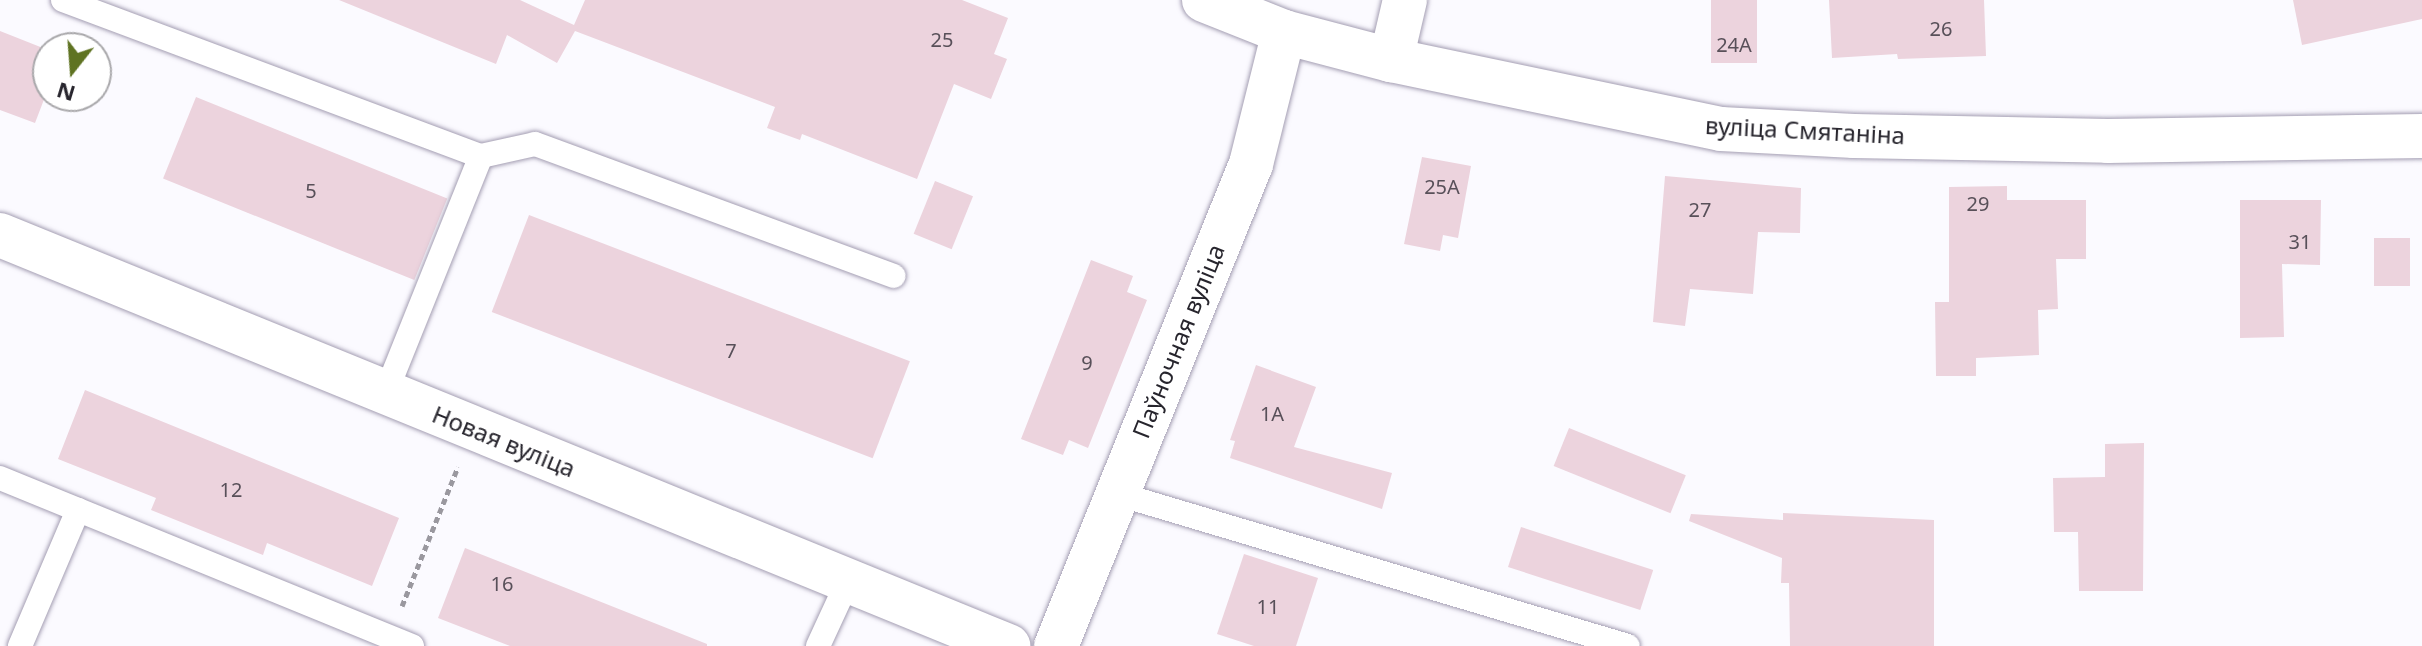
<!DOCTYPE html>
<html>
<head>
<meta charset="utf-8">
<style>
  body { margin:0 }
  #map { position:relative; width:2422px; height:646px; overflow:hidden; background:#fbfaff; font-family:"Noto Sans",sans-serif }
  div>[style] { position:absolute }
  .building>* { inset:0; background:#ecd3dd; transform-origin:0 0 }
  .path>* { height:5px; margin-top:-2.5px; transform-origin:0; background:repeating-linear-gradient(90deg,#9a989f 0 6px,transparent 0 10px) }
  .roads { filter:drop-shadow(0 0 2px #a49eb3) drop-shadow(0 0 2px #a49eb3) }
  .service>* { height:24px; margin:-12px; padding:0 12px; transform-origin:12px; border-radius:12px; background:#fff }
  .minor>* { height:44px; margin:-22px; padding:0 22px; transform-origin:22px; border-radius:22px; background:#fff }
  span { translate:-50% -50%; white-space:nowrap; text-align:center; line-height:1.15; -webkit-text-stroke:8px #fff; paint-order:stroke }
  .number-label { font-size:20px; color:#585059 }
  .number-label span { -webkit-text-stroke-width:0 }
  .street-label { font-size:24px; color:#27252d }
  .north { position:absolute; left:32px; top:32px; width:80px; height:80px; box-sizing:border-box; background:#fff; border:2px solid #a9a8ab; border-radius:50%; rotate:197deg; font-size:22px; font-weight:700; line-height:32px; text-align:center; color:#27252d }
  .north::after { content:''; display:block; margin:auto; width:28px; height:36px; background:#5f7322; clip-path:polygon(50% 0,100% 100%,50% 72%,0 100%) }
</style>
</head>
<body>
<div id="map">
  <div class="building">
    <i style="clip-path:polygon(339px 0,520px 0,574px 25px,585px 0,962px 0,1008px 18px,994px 54px,1007px 59px,991px 99px,954px 84px,917px 179px,802px 134px,800px 140px,767px 128px,775px 107px,575px 31px,557px 63px,507px 35px,496px 64px)"></i>
    <i style="left:1711px;top:0;width:46px;height:63px"></i>
    <i style="clip-path:polygon(1829px 0,1984px 0,1986px 56px,1898px 59px,1897px 54px,1832px 58px)"></i>
    <i style="clip-path:polygon(2293px 0,2422px 0,2422px 19px,2302px 45px)"></i>
    <i style="clip-path:polygon(0 31px,48px 50px,48px 89px,35px 123px,0 110px)"></i>
    <i style="left:196px;top:97px;width:271px;height:88px;rotate:22deg"></i>
    <i style="clip-path:polygon(1422px 157px,1471px 166px,1458px 238px,1443px 235px,1440px 251px,1404px 244px)"></i>
    <i style="clip-path:polygon(1665px 176px,1801px 188px,1800px 233px,1758px 232px,1753px 294px,1690px 289px,1685px 326px,1653px 322px)"></i>
    <i style="left:935px;top:181px;width:41px;height:57px;rotate:22deg"></i>
    <i style="clip-path:polygon(2007px 186px,2007px 200px,2086px 200px,2086px 259px,2056px 259px,2058px 309px,2038px 310px,2039px 355px,1976px 358px,1976px 376px,1936px 376px,1935px 302px,1949px 302px,1949px 187px)"></i>
    <i style="clip-path:polygon(2240px 200px,2321px 200px,2320px 265px,2282px 264px,2284px 337px,2240px 338px)"></i>
    <i style="left:529px;top:215px;width:408px;height:104px;rotate:21deg"></i>
    <i style="left:2374px;top:238px;width:36px;height:48px"></i>
    <i style="clip-path:polygon(1091px 260px,1133px 276px,1127px 292px,1147px 300px,1088px 448px,1069px 440px,1063px 455px,1021px 439px)"></i>
    <i style="clip-path:polygon(1256px 365px,1316px 387px,1294px 447px,1392px 473px,1382px 509px,1230px 458px,1235px 441px,1230px 440px)"></i>
    <i style="clip-path:polygon(85px 390px,399px 518px,372px 586px,267px 543px,263px 555px,151px 510px,156px 498px,58px 459px)"></i>
    <i style="left:1569px;top:428px;width:126px;height:41px;rotate:22deg"></i>
    <i style="clip-path:polygon(2144px 443px,2143px 591px,2079px 591px,2078px 532px,2054px 532px,2053px 478px,2105px 477px,2105px 444px)"></i>
    <i style="clip-path:polygon(1783px 513px,1934px 520px,1934px 646px,1790px 646px,1789px 583px,1781px 583px,1782px 558px,1689px 521px,1691px 514px,1783px 520px)"></i>
    <i style="left:1521px;top:527px;width:139px;height:42px;rotate:18deg"></i>
    <i style="clip-path:polygon(465px 548px,707px 644px,707px 646px,510px 646px,438px 618px)"></i>
    <i style="clip-path:polygon(1244px 554px,1318px 578px,1296px 646px,1254px 646px,1217px 634px)"></i>
  </div>
  <div class="path">
    <i style="left:402px;top:606px;width:150px;rotate:-68.1deg"></i>
  </div>
  <div class="roads">
    <div class="service">
      <i style="left:63px;top:0;width:446px;rotate:20.5deg"></i>
      <i style="left:481px;top:156px;width:55px;rotate:-12.5deg"></i>
      <i style="left:535px;top:144px;width:382px;rotate:20.2deg"></i>
      <i style="left:386px;top:392px;width:254px;rotate:-68.1deg"></i>
      <i style="left:0;top:478px;width:445px;rotate:22.2deg"></i>
      <i style="left:1115px;top:493px;width:535px;rotate:16.61deg"></i>
      <i style="left:20px;top:646px;width:148px;rotate:-66.9deg"></i>
      <i style="left:818px;top:646px;width:72px;rotate:-65.2deg"></i>
    </div>
    <div class="minor">
      <i style="left:1204px;top:0;width:86px;rotate:21.8deg"></i>
      <i style="left:1284px;top:32px;width:111px;rotate:14.7deg"></i>
      <i style="left:1391px;top:60px;width:337px;rotate:11.8deg"></i>
      <i style="left:1721px;top:129px;width:133px;rotate:3deg"></i>
      <i style="left:1854px;top:136px;width:254px;rotate:1.1deg"></i>
      <i style="left:2108px;top:141px;width:314px;rotate:-0.9deg"></i>
      <i style="left:1391px;top:60px;width:62px;rotate:-76.9deg"></i>
      <i style="left:0;top:235px;width:1089px;rotate:22.18deg"></i>
      <i style="left:1056px;top:646px;width:520px;rotate:-67.97deg"></i>
      <i style="left:1251px;top:164px;width:136px;rotate:-76deg"></i>
    </div>
  </div>
  <div class="number-label">
    <span style="left:1941px;top:28px">26</span>
    <span style="left:942px;top:39px">25</span>
    <span style="left:1734px;top:44px">24А</span>
    <span style="left:1442px;top:186px">25А</span>
    <span style="left:311px;top:190px">5</span>
    <span style="left:1978px;top:203px">29</span>
    <span style="left:1700px;top:209px">27</span>
    <span style="left:2300px;top:241px">31</span>
    <span style="left:731px;top:350px">7</span>
    <span style="left:1087px;top:362px">9</span>
    <span style="left:1272px;top:413px">1А</span>
    <span style="left:231px;top:489px">12</span>
    <span style="left:502px;top:583px">16</span>
    <span style="left:1268px;top:606px">11</span>
  </div>
  <div class="street-label">
    <span style="left:1805px;top:130px;rotate:3deg">вуліца Смятаніна</span>
    <span style="left:1178px;top:341px;rotate:-68deg">Паўночная вуліца</span>
    <span style="left:504px;top:441px;rotate:22deg">Новая вуліца</span>
  </div>
  <div class="north">N</div>
</div>
</body>
</html>
